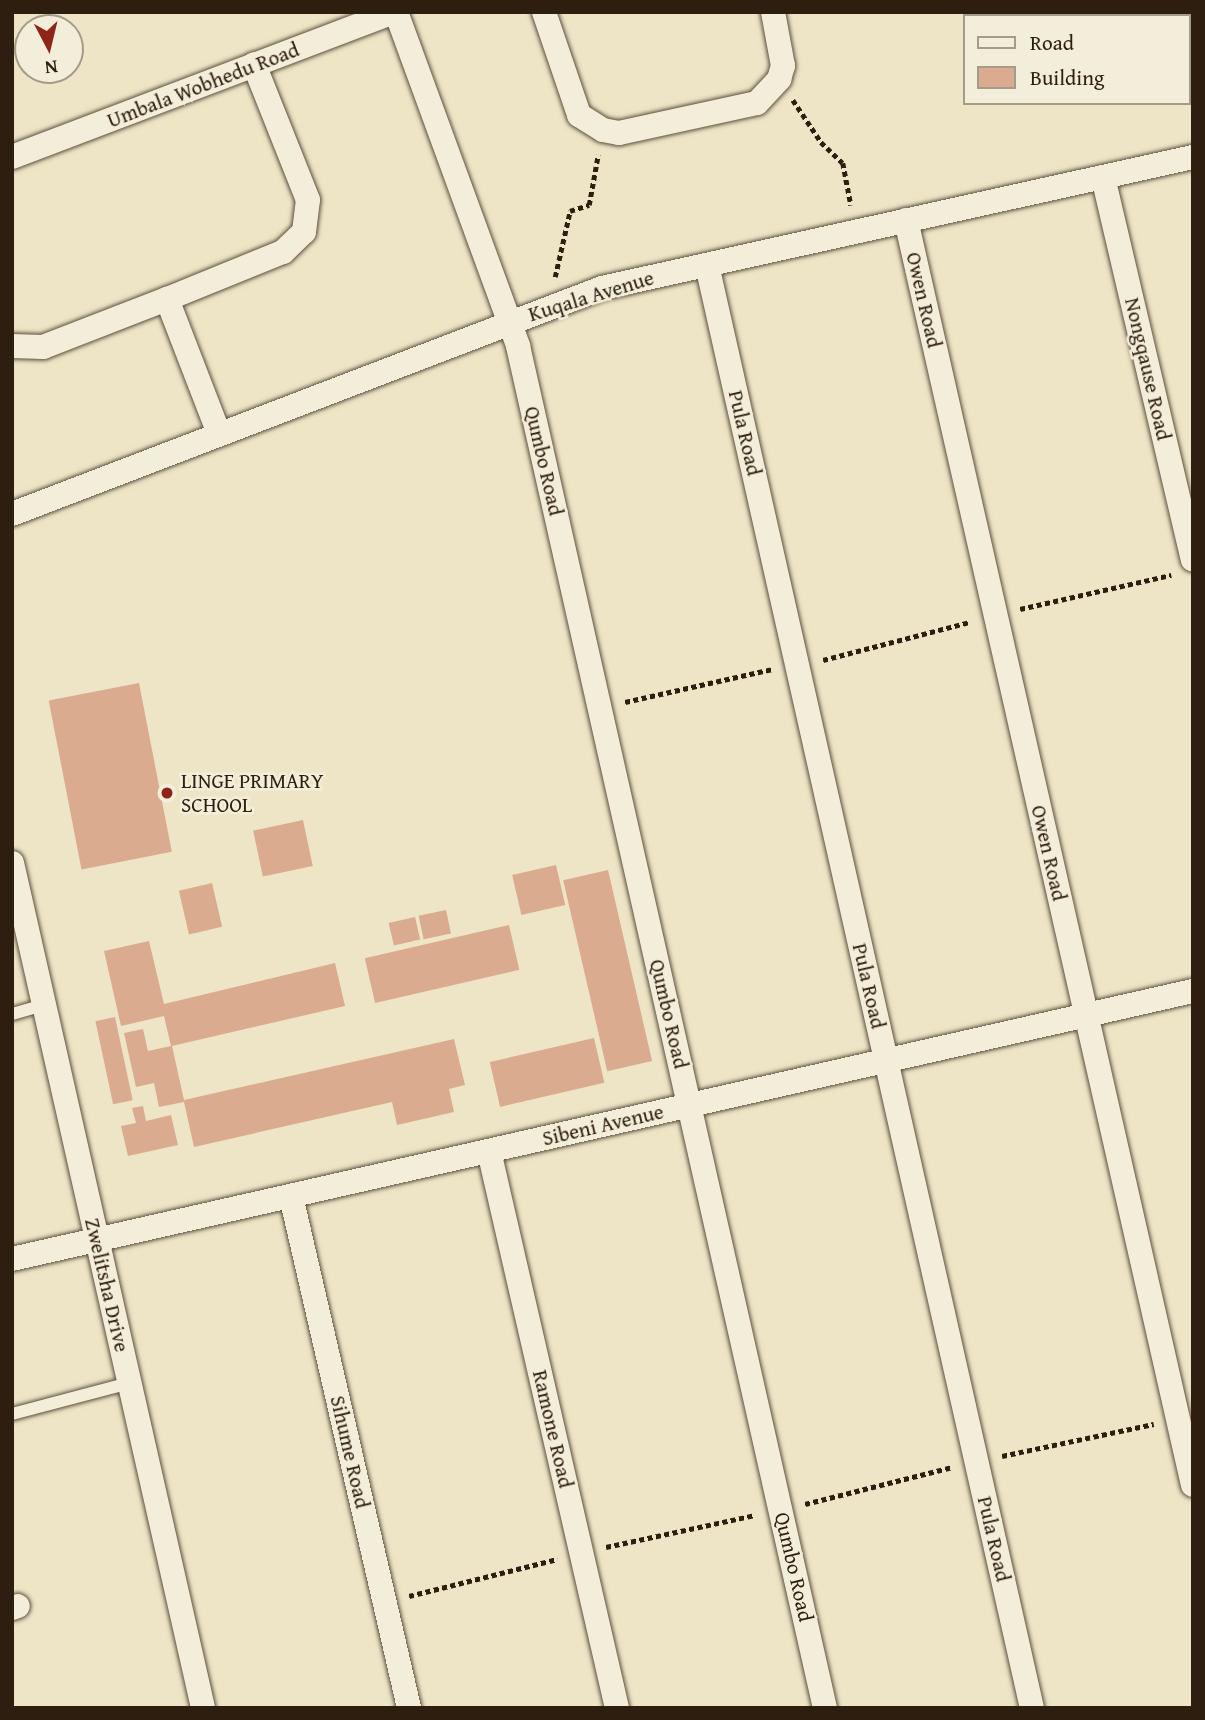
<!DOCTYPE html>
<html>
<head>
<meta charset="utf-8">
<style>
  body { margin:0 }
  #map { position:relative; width:1205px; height:1720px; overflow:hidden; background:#ede5c6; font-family:"Gentium Book Plus",serif }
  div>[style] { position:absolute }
  .building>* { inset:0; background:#dbab90; transform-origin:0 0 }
  .path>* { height:4.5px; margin-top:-2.25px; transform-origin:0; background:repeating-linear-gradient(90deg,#2e1e10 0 5px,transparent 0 8.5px) }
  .roads { filter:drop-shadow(0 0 2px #5e503e) drop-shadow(0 0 2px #5e503e) }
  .service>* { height:12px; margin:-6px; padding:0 6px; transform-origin:6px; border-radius:6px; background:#f3eeda }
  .minor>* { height:24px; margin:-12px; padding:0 12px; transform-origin:12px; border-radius:12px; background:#f3eeda }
  .dots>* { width:19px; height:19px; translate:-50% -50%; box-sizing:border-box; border:4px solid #f3eeda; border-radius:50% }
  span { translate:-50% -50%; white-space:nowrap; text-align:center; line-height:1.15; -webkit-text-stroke:5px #f3eeda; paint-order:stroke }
  .street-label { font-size:21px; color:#2e1e10 }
  .poi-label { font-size:21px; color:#2e1e10 }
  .left { translate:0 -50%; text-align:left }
  .frame { position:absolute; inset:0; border:14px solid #2e1e10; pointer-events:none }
  .legend { position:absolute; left:963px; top:14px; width:228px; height:91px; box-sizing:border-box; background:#f3eeda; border:2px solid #a49b89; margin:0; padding:9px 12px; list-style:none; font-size:21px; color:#2e1e10 }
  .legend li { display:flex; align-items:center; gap:14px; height:35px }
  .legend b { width:35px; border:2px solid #a49b89 }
  .north { position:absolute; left:14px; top:14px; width:70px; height:70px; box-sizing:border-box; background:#f3eeda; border:2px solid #a49b89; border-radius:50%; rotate:173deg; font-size:19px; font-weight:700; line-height:28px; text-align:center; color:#2e1e10 }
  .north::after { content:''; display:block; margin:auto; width:24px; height:32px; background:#8f2418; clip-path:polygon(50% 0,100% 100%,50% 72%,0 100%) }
</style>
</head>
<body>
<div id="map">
  <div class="building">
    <i style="left:139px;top:683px;width:172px;height:92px;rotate:79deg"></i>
    <i style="left:303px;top:820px;width:47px;height:51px;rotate:78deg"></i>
    <i style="left:556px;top:865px;width:41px;height:45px;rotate:77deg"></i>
    <i style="left:608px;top:870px;width:196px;height:46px;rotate:77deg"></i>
    <i style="left:212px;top:883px;width:45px;height:34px;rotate:77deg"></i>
    <i style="left:446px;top:910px;width:24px;height:28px;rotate:78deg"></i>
    <i style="left:415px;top:917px;width:23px;height:27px;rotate:77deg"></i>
    <i style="left:509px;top:925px;width:46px;height:148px;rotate:77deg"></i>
    <i style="clip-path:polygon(149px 941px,164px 1004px,335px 963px,345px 1006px,172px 1046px,184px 1100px,454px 1039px,465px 1085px,449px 1089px,454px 1112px,397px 1125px,392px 1102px,194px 1147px,184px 1102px,159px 1107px,154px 1083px,136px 1087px,124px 1033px,143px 1029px,148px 1051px,171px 1046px,164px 1016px,121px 1026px,104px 951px)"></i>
    <i style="left:115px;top:1017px;width:85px;height:20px;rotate:78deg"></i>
    <i style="left:594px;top:1038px;width:46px;height:107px;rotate:77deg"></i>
    <i style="clip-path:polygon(143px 1106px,146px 1121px,171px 1115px,178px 1145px,128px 1156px,121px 1126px,136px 1123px,132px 1108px)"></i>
  </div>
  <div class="path">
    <i style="left:793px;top:100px;width:50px;rotate:56.3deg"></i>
    <i style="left:821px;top:142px;width:30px;rotate:44deg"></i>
    <i style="left:843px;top:163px;width:43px;rotate:79.2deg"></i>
    <i style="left:555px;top:277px;width:68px;rotate:-77.2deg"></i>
    <i style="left:570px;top:211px;width:20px;rotate:-18deg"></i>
    <i style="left:589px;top:205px;width:51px;rotate:-79.8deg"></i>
    <i style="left:1020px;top:609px;width:155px;rotate:-12.7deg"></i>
    <i style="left:823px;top:660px;width:152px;rotate:-14.5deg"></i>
    <i style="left:625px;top:702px;width:152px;rotate:-12.6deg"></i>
    <i style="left:1002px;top:1456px;width:155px;rotate:-11.9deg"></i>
    <i style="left:805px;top:1504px;width:152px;rotate:-14.1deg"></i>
    <i style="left:606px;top:1547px;width:152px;rotate:-12.1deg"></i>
    <i style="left:409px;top:1596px;width:153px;rotate:-14deg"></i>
  </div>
  <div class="roads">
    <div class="service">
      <i style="left:12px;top:1014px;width:33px;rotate:-16deg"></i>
      <i style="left:12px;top:1414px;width:121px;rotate:-14.8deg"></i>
    </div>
    <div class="minor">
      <i style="left:396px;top:12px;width:356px;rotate:69.9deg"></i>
      <i style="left:518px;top:346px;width:1396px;rotate:77.3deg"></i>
      <i style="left:544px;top:12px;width:109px;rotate:71.2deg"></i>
      <i style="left:579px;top:115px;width:28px;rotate:32deg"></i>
      <i style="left:603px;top:130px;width:16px;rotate:11deg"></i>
      <i style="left:619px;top:133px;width:141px;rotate:-12.3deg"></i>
      <i style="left:757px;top:103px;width:33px;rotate:-47deg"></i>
      <i style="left:779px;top:79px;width:14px;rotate:-73deg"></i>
      <i style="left:783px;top:66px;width:55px;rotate:-100.5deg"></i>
      <i style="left:12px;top:157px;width:409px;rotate:-20.8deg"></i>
      <i style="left:1103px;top:177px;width:393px;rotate:76.8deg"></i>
      <i style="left:906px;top:220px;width:1297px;rotate:77.22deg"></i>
      <i style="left:707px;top:265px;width:1479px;rotate:77.31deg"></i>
      <i style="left:167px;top:299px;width:145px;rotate:68.9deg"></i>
      <i style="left:12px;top:346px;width:31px;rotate:2deg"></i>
      <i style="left:43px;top:347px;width:133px;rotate:-21.2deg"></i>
      <i style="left:167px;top:299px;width:125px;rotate:-22.1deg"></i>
      <i style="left:283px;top:252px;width:29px;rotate:-44deg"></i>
      <i style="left:304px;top:232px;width:32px;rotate:-83deg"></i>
      <i style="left:308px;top:200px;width:146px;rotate:-111.7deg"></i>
      <i style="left:12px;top:514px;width:632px;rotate:-20.96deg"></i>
      <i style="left:602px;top:288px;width:605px;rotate:-12.5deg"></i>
      <i style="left:12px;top:863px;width:866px;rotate:77.26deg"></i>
      <i style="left:489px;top:1151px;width:572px;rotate:77.06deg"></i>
      <i style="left:291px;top:1196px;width:525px;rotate:77.02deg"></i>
      <i style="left:12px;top:1259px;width:1211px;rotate:-12.79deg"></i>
      <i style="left:12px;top:1608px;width:6px;rotate:-18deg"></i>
    </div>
  </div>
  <div class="dots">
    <i style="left:167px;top:793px;background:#8f2418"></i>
  </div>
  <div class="street-label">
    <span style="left:203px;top:85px;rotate:-21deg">Umbala Wobhedu Road</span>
    <span style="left:591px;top:296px;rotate:-17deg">Kuqala Avenue</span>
    <span style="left:924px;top:300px;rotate:77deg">Owen Road</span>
    <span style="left:1148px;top:369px;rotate:77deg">Nongqause Road</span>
    <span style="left:745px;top:433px;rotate:77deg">Pula Road</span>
    <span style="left:544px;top:461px;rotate:77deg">Qumbo Road</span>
    <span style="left:1049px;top:853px;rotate:77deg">Owen Road</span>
    <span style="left:869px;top:986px;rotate:77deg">Pula Road</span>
    <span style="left:669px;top:1014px;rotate:77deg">Qumbo Road</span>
    <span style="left:603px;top:1125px;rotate:-13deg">Sibeni Avenue</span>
    <span style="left:107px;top:1285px;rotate:77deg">Zwelitsha Drive</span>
    <span style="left:553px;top:1429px;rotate:77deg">Ramone Road</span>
    <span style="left:350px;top:1452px;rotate:77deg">Sihume Road</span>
    <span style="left:994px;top:1539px;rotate:77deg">Pula Road</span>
    <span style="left:794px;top:1567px;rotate:77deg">Qumbo Road</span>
  </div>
  <div class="poi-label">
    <span class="left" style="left:181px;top:793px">LINGE PRIMARY<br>SCHOOL</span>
  </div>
  <div class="frame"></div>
  <ul class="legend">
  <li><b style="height:9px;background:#f3eeda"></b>Road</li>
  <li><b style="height:19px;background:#dbab90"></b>Building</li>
  </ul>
  <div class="north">N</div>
</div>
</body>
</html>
